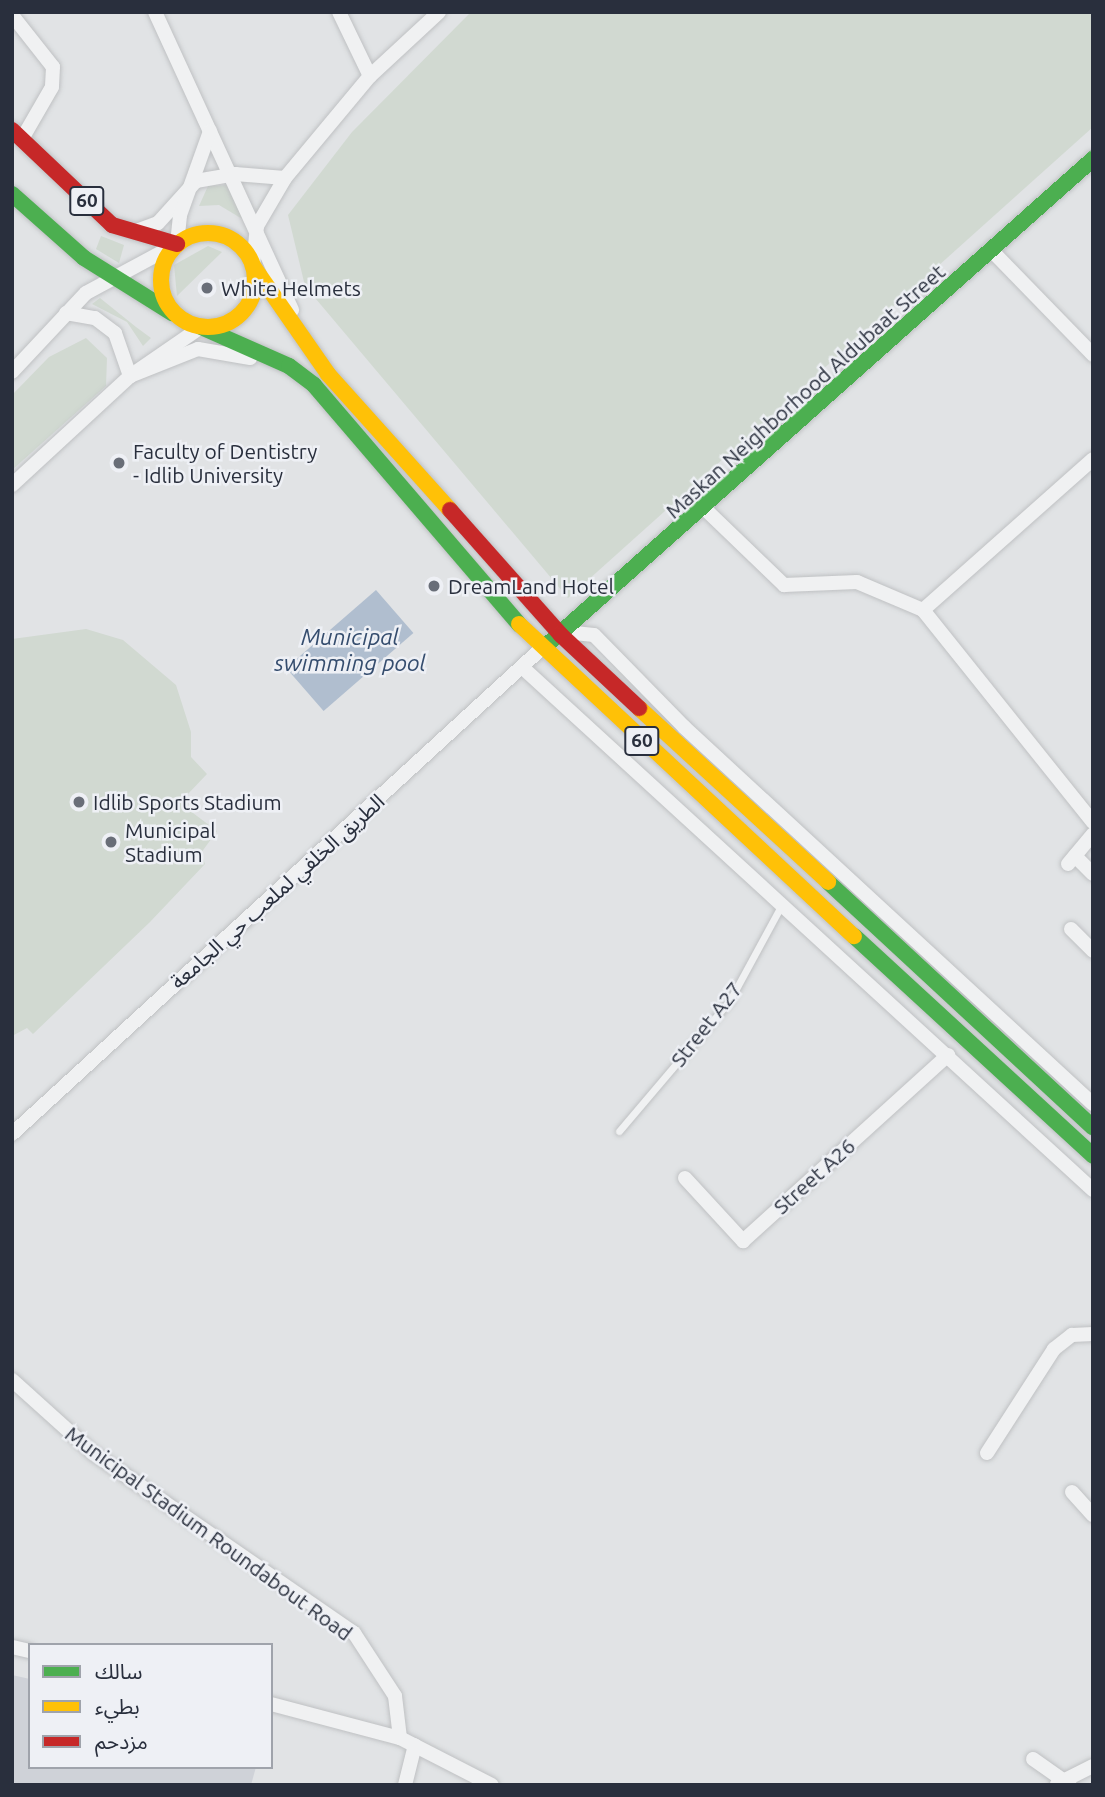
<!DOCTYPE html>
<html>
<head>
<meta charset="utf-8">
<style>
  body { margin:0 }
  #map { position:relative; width:1105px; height:1797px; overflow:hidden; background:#e1e3e5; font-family:Ubuntu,"Noto Sans Arabic",sans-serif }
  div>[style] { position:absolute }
  .built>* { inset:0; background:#cfd2d8 }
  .green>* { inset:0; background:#d1d9d1 }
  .water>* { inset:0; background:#b0becf; transform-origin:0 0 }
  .roads { filter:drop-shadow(0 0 2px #bfc1c3) drop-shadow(0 0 2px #bfc1c3) }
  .lane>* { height:7px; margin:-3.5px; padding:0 3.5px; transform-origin:3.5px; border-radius:3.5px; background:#f0f1f2 }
  .street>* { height:14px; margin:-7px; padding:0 7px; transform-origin:7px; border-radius:7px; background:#f0f1f2 }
  .fast>* { height:16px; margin:-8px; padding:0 8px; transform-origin:8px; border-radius:8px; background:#4caf50 }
  .slow>* { height:16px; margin:-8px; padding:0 8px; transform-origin:8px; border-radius:8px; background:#ffc107 }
  .slow>.ring { margin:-8px; padding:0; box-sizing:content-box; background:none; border:16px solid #ffc107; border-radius:50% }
  .jam>* { height:16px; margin:-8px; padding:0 8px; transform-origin:8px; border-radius:8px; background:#c62828 }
  .dots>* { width:19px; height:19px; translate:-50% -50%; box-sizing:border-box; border:4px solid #eef0f5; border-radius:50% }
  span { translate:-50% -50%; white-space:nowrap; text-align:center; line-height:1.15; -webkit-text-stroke:5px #eef0f5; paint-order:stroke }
  .shield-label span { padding:2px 5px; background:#eef0f5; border:2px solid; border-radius:5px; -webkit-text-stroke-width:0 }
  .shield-label { font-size:19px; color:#292f3d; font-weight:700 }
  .poi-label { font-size:21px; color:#292f3d }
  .left { translate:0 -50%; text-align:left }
  .street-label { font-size:21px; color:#292f3d }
  .water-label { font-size:23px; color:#354d6e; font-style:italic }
  .frame { position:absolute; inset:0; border:14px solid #292f3d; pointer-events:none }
  .legend { position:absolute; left:28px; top:1643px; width:245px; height:126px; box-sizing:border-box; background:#eef0f5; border:2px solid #9fa3ab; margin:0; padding:9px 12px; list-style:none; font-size:21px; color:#292f3d }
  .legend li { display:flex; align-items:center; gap:14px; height:35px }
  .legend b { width:35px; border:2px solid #9fa3ab }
</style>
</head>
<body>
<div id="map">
  <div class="built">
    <i style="clip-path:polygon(12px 1675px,30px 1679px,30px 1767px,256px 1767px,251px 1785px,12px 1785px)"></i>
  </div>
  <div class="green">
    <i style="clip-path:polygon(471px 12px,1093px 12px,1093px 127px,568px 598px,305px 286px,288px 215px,352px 132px)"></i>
    <i style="clip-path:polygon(229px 185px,244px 220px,219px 205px,199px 206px,208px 186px)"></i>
    <i style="clip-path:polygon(101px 236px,124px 245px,119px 263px,96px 249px)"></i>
    <i style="clip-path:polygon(208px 246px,222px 252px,177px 296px,174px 265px)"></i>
    <i style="clip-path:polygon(100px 298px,136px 327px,151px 338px,143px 346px,127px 322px,92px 304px)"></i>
    <i style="clip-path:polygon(86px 338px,107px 358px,106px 386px,12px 470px,12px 395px,49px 357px)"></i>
    <i style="clip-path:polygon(86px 629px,123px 640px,176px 685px,191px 732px,191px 757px,207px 774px,187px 795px,189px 810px,217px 831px,201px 853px,205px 864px,150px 922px,33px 1034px,27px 1028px,12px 1036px,12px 639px)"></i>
  </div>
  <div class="water">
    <i style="left:376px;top:590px;width:57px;height:119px;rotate:49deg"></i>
  </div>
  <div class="roads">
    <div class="lane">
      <i style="left:619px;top:1131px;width:172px;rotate:-49.7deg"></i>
      <i style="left:730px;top:1000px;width:105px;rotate:-61.5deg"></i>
    </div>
    <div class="street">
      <i style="left:155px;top:12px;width:328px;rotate:65.3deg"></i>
      <i style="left:339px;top:12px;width:71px;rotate:64.2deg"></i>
      <i style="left:12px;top:15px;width:66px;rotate:51.7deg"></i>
      <i style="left:53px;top:67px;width:20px;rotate:93deg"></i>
      <i style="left:52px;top:87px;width:60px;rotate:120deg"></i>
      <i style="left:136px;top:231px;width:23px;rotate:-20deg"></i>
      <i style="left:158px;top:223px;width:57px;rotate:-47.9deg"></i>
      <i style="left:196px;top:181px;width:40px;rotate:-10deg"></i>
      <i style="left:235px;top:174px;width:50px;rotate:4.6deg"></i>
      <i style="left:992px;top:251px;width:145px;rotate:45.8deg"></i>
      <i style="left:253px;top:266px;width:40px;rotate:-84.3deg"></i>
      <i style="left:257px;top:226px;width:56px;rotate:-59.7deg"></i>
      <i style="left:285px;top:178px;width:133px;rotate:-50.2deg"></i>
      <i style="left:370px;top:76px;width:94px;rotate:-42.8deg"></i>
      <i style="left:66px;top:313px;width:29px;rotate:10deg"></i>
      <i style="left:95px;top:318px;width:25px;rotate:37deg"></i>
      <i style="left:115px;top:333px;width:46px;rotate:70.8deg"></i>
      <i style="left:130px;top:376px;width:73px;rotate:-21.7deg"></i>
      <i style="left:198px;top:349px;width:53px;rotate:9.8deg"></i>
      <i style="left:12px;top:372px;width:108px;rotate:-46.9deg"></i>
      <i style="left:86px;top:293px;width:103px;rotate:-28.3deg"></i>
      <i style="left:177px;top:244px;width:29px;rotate:-84deg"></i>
      <i style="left:180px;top:215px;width:89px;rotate:-70.3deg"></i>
      <i style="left:12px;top:485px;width:161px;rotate:-42.7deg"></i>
      <i style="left:130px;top:376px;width:86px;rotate:-34.6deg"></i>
      <i style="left:705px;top:509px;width:110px;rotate:43.9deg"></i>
      <i style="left:784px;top:585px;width:73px;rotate:-2.4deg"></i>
      <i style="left:857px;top:582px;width:72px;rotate:23deg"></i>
      <i style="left:923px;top:610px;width:272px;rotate:51.3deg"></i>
      <i style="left:923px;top:610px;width:227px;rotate:-41.6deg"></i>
      <i style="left:565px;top:632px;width:29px;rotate:6deg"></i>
      <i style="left:594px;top:635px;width:129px;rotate:45.6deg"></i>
      <i style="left:684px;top:727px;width:556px;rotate:42.67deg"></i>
      <i style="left:522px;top:667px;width:774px;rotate:42.49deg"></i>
      <i style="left:1075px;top:856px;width:25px;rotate:45deg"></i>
      <i style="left:1068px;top:864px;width:39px;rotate:-50deg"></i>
      <i style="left:1071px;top:929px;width:31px;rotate:45deg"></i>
      <i style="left:12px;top:1134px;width:718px;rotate:-42.52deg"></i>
      <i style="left:685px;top:1178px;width:86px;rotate:47.4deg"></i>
      <i style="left:743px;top:1241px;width:277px;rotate:-42.2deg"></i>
      <i style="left:12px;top:1380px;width:109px;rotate:42deg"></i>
      <i style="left:93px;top:1453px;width:317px;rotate:34.6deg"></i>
      <i style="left:354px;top:1633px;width:75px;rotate:56.9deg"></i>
      <i style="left:395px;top:1696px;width:42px;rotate:83.2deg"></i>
      <i style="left:987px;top:1453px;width:124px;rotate:-57.2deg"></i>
      <i style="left:1054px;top:1349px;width:23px;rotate:-38deg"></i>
      <i style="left:1072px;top:1335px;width:21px;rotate:-3deg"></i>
      <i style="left:1072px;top:1492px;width:31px;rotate:48deg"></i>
      <i style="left:12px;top:1647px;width:18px;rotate:13deg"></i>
      <i style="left:271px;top:1704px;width:133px;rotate:14.8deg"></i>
      <i style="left:400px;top:1738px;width:103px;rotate:27.1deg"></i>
      <i style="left:1033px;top:1759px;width:45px;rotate:35.1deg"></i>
      <i style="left:1057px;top:1784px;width:40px;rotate:-26.6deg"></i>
      <i style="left:405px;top:1785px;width:41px;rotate:-76deg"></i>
    </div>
    <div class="fast">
      <i style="left:12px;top:194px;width:96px;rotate:41.6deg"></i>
      <i style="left:84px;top:258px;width:104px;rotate:32deg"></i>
      <i style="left:201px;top:327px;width:96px;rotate:23.9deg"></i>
      <i style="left:289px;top:366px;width:31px;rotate:37deg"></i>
      <i style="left:314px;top:385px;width:315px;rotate:49.4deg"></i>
      <i style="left:548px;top:644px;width:730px;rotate:-41.67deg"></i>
      <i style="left:828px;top:882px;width:361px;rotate:42.8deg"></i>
      <i style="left:854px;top:936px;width:325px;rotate:42.6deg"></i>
    </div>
    <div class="slow">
      <i class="ring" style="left:161px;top:233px;width:78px;height:78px"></i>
      <i style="left:253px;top:266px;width:131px;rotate:55.2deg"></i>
      <i style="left:328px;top:374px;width:183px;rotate:48.1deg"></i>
      <i style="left:519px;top:624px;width:458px;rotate:43deg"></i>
      <i style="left:639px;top:708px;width:257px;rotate:42.6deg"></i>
    </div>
    <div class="jam">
      <i style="left:12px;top:130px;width:138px;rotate:43.5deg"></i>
      <i style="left:112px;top:225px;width:68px;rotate:16.3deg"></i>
      <i style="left:450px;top:510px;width:167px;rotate:48.4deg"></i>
      <i style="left:561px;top:635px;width:107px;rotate:43.1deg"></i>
    </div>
  </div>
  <div class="dots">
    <i style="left:207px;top:288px;background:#696e78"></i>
    <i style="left:119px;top:463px;background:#696e78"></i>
    <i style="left:434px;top:586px;background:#696e78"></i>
    <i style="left:79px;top:802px;background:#696e78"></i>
    <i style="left:111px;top:842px;background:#696e78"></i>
  </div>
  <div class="shield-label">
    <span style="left:87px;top:201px">60</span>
    <span style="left:642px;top:741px">60</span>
  </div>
  <div class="poi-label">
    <span class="left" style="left:221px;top:288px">White Helmets</span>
    <span class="left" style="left:133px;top:463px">Faculty of Dentistry<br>- Idlib University</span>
    <span class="left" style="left:448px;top:586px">DreamLand Hotel</span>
    <span class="left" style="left:93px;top:802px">Idlib Sports Stadium</span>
    <span class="left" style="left:125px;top:842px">Municipal<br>Stadium</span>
  </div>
  <div class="street-label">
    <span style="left:805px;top:391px;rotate:-42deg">Maskan Neighborhood Aldubaat Street</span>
    <span style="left:277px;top:891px;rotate:-42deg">الطريق الخلفي لملعب حي الجامعة</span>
    <span style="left:706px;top:1024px;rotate:-52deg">Street A27</span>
    <span style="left:814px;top:1176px;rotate:-42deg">Street A26</span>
    <span style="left:209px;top:1533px;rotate:36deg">Municipal Stadium Roundabout Road</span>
  </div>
  <div class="water-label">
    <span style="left:350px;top:650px">Municipal<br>swimming pool</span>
  </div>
  <div class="frame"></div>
  <ul class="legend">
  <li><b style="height:9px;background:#4caf50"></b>سالك</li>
  <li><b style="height:9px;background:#ffc107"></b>بطيء</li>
  <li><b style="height:9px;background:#c62828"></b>مزدحم</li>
  </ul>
</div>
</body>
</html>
